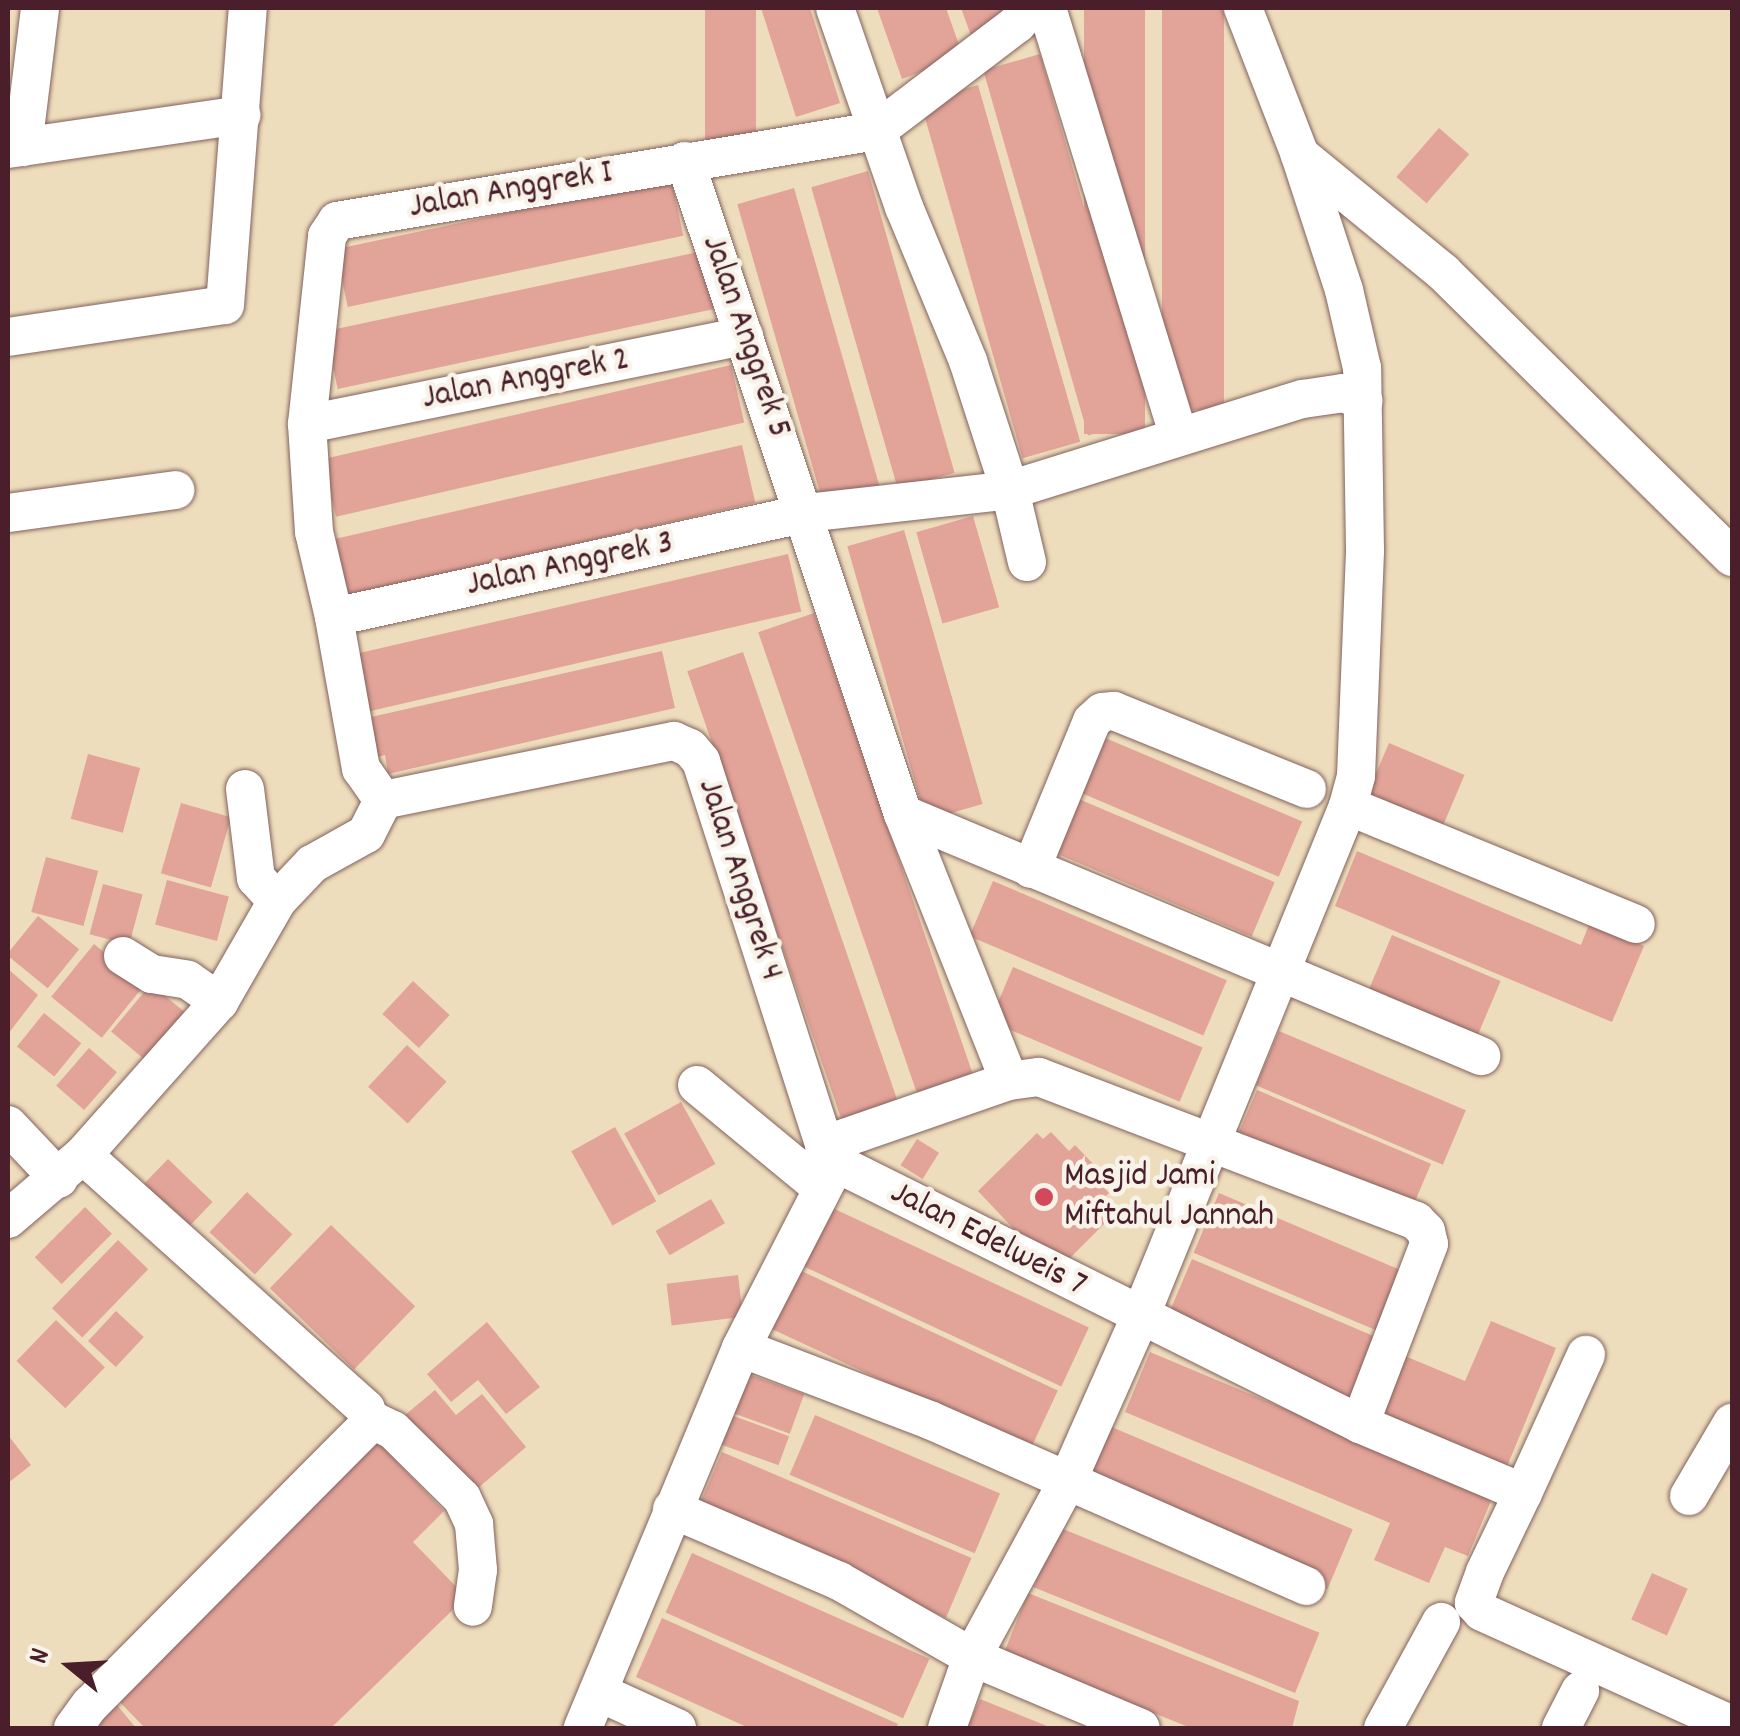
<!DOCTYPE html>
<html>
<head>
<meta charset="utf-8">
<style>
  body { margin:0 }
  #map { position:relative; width:1740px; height:1736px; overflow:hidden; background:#eeddbc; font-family:Dekko,sans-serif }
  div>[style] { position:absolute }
  .building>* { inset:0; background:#e2a398; transform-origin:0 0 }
  .roads { filter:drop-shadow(0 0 2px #83625e) drop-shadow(0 0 2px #83625e) }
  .street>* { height:38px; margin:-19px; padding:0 19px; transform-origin:19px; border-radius:19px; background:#fff }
  .dots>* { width:28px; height:28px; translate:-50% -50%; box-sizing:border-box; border:5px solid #f7f3e8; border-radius:50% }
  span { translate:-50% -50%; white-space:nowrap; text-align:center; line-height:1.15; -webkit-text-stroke:9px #f7f3e8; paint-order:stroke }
  .street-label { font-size:35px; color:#4a1f2b }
  .poi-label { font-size:35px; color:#4a1f2b }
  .left { translate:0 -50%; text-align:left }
  .frame { position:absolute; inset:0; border:10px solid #4a1f2b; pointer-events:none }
  .north { position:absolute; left:20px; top:1616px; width:100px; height:100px; -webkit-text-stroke:8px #f7f3e8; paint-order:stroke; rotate:288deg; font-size:28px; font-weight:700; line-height:40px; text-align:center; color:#4a1f2b }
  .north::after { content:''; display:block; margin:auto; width:35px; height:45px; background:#4a1f2b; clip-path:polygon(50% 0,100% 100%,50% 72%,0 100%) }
</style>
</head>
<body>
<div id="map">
  <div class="building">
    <i style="left:705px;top:8px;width:51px;height:148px"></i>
    <i style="clip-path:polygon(761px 8px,810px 8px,840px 103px,796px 117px)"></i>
    <i style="clip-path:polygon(877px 8px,946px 8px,963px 56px,902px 79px)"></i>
    <i style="clip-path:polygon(961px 8px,1022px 8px,973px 41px)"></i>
    <i style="left:1084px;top:8px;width:61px;height:426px"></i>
    <i style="left:1162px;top:8px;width:62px;height:402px"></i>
    <i style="left:1040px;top:54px;width:380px;height:59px;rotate:74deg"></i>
    <i style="left:978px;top:85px;width:371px;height:60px;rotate:74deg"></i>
    <i style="left:1439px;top:128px;width:40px;height:65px;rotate:41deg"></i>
    <i style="left:868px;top:171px;width:314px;height:59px;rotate:74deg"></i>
    <i style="left:671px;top:178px;width:59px;height:343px;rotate:78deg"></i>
    <i style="left:794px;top:188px;width:315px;height:59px;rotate:74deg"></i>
    <i style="left:703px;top:251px;width:59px;height:386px;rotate:78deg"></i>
    <i style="left:731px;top:365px;width:59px;height:419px;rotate:77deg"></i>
    <i style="left:742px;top:445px;width:59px;height:419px;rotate:77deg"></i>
    <i style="left:973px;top:516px;width:95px;height:59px;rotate:74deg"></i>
    <i style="left:904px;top:530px;width:285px;height:59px;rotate:74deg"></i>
    <i style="left:788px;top:554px;width:59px;height:453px;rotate:77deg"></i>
    <i style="left:814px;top:613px;width:498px;height:59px;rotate:71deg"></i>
    <i style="clip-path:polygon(662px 651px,675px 708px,388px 774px,385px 755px,368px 759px,358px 720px)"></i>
    <i style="left:743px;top:652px;width:478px;height:59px;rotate:71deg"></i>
    <i style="left:1096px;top:734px;width:224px;height:60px;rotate:23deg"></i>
    <i style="left:1389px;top:743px;width:82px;height:60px;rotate:23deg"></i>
    <i style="left:88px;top:754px;width:54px;height:67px;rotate:15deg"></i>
    <i style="left:1074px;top:797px;width:218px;height:59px;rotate:23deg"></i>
    <i style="left:181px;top:803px;width:52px;height:73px;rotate:16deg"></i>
    <i style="clip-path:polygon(1357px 851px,1581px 945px,1590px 922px,1644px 946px,1612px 1022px,1335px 906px)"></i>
    <i style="left:46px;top:857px;width:54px;height:57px;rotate:15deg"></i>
    <i style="left:167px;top:880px;width:64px;height:46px;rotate:15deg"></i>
    <i style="left:993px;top:881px;width:254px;height:60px;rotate:23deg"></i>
    <i style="left:103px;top:884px;width:41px;height:52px;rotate:15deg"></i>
    <i style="left:38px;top:916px;width:53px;height:50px;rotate:39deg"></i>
    <i style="left:1392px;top:935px;width:118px;height:59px;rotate:23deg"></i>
    <i style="left:94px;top:944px;width:65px;height:68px;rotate:39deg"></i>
    <i style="left:1013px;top:967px;width:206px;height:59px;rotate:23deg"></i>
    <i style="clip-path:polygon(8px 969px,38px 995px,8px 1034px)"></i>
    <i style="left:413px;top:981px;width:50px;height:45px;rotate:43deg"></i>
    <i style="left:151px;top:984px;width:55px;height:62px;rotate:40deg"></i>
    <i style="left:44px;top:1013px;width:48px;height:43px;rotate:39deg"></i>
    <i style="left:1279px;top:1031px;width:203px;height:59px;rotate:23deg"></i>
    <i style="left:407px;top:1045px;width:54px;height:57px;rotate:43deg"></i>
    <i style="left:89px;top:1048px;width:37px;height:50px;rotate:41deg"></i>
    <i style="left:1257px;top:1090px;width:189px;height:60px;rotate:23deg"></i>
    <i style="left:681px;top:1102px;width:71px;height:65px;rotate:61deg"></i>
    <i style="left:615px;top:1127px;width:85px;height:50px;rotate:61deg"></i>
    <i style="clip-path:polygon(1051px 1132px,1069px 1151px,1075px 1145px,1099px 1170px,1093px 1176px,1109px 1193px,1101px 1201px,1114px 1214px,1063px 1265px,1042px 1259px,978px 1191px,1037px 1133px,1043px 1139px)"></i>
    <i style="left:917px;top:1139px;width:26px;height:31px;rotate:32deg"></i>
    <i style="left:168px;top:1159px;width:62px;height:47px;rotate:44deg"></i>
    <i style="left:247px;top:1192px;width:62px;height:55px;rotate:43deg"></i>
    <i style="left:1219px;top:1193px;width:213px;height:65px;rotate:23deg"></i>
    <i style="left:711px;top:1199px;width:28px;height:64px;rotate:60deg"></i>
    <i style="left:826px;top:1205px;width:290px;height:65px;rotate:25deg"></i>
    <i style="left:85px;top:1207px;width:38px;height:71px;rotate:45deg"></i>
    <i style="left:331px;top:1225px;width:117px;height:88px;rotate:44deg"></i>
    <i style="left:118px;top:1240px;width:42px;height:95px;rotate:44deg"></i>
    <i style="left:1192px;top:1259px;width:210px;height:65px;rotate:23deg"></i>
    <i style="left:795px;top:1268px;width:290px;height:65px;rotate:25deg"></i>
    <i style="left:738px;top:1275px;width:42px;height:72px;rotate:83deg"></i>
    <i style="left:116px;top:1311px;width:38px;height:41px;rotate:43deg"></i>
    <i style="left:56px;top:1320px;width:68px;height:57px;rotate:44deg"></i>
    <i style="clip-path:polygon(1491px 1321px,1556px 1348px,1506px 1469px,1375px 1414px,1400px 1354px,1465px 1381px)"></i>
    <i style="clip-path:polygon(487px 1322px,540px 1387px,506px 1414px,478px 1380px,451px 1402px,427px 1374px)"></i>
    <i style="clip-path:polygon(1150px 1352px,1493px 1496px,1468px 1556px,1445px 1547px,1429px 1583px,1374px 1560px,1390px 1523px,1125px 1412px)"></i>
    <i style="left:743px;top:1372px;width:65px;height:42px;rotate:20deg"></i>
    <i style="clip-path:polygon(435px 1390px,456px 1415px,482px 1394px,526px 1447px,471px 1494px,405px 1415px)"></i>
    <i style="left:728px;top:1414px;width:65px;height:31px;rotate:20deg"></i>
    <i style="left:815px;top:1415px;width:201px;height:65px;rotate:23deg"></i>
    <i style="left:1107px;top:1425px;width:267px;height:65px;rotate:23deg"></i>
    <i style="clip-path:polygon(8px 1435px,31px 1465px,8px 1483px)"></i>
    <i style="clip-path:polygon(375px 1439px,444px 1511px,413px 1542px,466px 1597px,331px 1728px,145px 1728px,113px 1695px)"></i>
    <i style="left:722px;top:1452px;width:271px;height:65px;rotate:23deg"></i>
    <i style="left:1058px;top:1527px;width:282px;height:65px;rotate:22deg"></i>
    <i style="left:692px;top:1553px;width:260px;height:65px;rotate:24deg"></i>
    <i style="left:1652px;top:1573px;width:39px;height:51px;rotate:24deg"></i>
    <i style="clip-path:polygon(1028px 1593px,1299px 1701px,1292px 1728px,1191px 1728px,1004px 1653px)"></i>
    <i style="clip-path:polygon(662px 1618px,898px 1724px,896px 1728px,749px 1728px,636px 1677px)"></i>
    <i style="clip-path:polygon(980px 1699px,1052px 1728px,967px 1728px)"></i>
    <i style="clip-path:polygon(116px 1704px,136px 1728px,88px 1728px)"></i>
  </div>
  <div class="roads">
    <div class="street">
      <i style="left:835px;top:8px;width:211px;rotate:70.9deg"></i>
      <i style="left:904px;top:207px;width:167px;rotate:67.4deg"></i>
      <i style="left:968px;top:361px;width:136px;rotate:72deg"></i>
      <i style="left:1010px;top:490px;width:74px;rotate:76.7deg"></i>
      <i style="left:1047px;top:8px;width:447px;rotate:72.9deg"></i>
      <i style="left:23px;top:147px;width:140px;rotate:-83deg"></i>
      <i style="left:8px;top:149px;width:236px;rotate:-8.3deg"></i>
      <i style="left:1300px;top:155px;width:185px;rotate:39.3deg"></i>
      <i style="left:1443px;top:272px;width:406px;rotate:44.6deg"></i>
      <i style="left:685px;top:161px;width:688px;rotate:71.54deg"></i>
      <i style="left:903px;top:814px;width:287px;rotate:68.3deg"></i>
      <i style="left:8px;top:337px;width:219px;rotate:-8.4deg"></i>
      <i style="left:225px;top:305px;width:298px;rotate:-85.6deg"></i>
      <i style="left:307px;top:424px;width:446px;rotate:-11.4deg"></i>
      <i style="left:8px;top:513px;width:169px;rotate:-7.8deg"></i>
      <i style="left:334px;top:617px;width:483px;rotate:-12.4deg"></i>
      <i style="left:806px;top:513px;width:205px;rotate:-6.4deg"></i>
      <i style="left:1010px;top:490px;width:307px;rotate:-17.3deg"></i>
      <i style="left:1303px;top:399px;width:40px;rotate:-8.5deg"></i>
      <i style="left:1343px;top:393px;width:22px;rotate:21deg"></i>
      <i style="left:245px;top:789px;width:90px;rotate:83deg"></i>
      <i style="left:256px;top:878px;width:31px;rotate:48deg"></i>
      <i style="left:383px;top:800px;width:297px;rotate:-11.5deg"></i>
      <i style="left:674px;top:741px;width:17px;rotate:24deg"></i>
      <i style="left:690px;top:748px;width:17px;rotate:50deg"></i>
      <i style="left:701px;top:761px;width:403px;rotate:72.2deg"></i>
      <i style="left:824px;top:1145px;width:22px;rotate:56deg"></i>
      <i style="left:836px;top:1163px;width:208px;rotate:117.2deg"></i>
      <i style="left:741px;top:1348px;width:412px;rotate:112.6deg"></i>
      <i style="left:383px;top:800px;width:38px;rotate:-125deg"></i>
      <i style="left:361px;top:769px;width:154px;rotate:-100.1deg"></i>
      <i style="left:334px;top:617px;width:87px;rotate:-103.2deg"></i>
      <i style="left:314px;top:532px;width:108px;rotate:-93.7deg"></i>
      <i style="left:307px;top:424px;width:189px;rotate:-83.9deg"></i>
      <i style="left:327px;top:236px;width:18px;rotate:-56deg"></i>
      <i style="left:337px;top:221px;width:546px;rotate:-9.48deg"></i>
      <i style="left:876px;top:131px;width:177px;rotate:-37.2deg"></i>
      <i style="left:1017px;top:24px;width:22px;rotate:-47deg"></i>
      <i style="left:1348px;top:806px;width:311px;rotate:22.3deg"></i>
      <i style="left:903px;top:814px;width:627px;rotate:22.72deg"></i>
      <i style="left:1031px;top:869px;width:160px;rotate:-67.6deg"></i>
      <i style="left:1092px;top:721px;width:13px;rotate:-42deg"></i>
      <i style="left:1102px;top:712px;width:12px;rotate:-5deg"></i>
      <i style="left:1114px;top:711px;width:208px;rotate:22deg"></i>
      <i style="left:123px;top:956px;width:34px;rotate:32deg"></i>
      <i style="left:152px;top:974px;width:36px;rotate:9deg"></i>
      <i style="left:188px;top:980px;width:38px;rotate:35deg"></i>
      <i style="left:697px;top:1085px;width:162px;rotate:39.5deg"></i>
      <i style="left:8px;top:1125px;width:74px;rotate:46.6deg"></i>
      <i style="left:824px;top:1145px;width:196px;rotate:-19.1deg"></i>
      <i style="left:1009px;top:1081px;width:30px;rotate:-8deg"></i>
      <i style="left:1039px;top:1077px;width:404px;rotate:20.9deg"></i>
      <i style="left:1416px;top:1221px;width:14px;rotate:45deg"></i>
      <i style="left:1426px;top:1231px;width:13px;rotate:77deg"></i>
      <i style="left:1429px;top:1244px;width:193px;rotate:111deg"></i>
      <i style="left:836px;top:1163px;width:585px;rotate:26.48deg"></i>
      <i style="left:1360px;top:1424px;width:177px;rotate:22.9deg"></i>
      <i style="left:1523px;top:1493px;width:88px;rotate:115.7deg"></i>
      <i style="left:1485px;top:1572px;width:33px;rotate:110deg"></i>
      <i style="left:1474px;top:1603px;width:12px;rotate:48deg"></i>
      <i style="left:1482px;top:1612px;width:274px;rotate:24.3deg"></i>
      <i style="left:8px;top:1219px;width:99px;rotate:-40.5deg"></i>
      <i style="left:83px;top:1155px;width:205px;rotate:-48.4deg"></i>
      <i style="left:219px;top:1002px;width:116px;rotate:-60.1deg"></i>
      <i style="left:277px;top:901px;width:51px;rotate:-46.6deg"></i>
      <i style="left:312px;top:864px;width:62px;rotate:-29.1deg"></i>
      <i style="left:366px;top:834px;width:38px;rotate:-63deg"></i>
      <i style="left:741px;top:1348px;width:204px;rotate:20.9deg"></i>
      <i style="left:932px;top:1421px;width:409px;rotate:23.8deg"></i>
      <i style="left:368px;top:1418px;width:28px;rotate:26deg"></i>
      <i style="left:393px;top:1430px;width:97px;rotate:44.6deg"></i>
      <i style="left:462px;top:1498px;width:29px;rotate:65deg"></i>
      <i style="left:474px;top:1524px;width:46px;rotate:85deg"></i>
      <i style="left:478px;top:1570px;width:37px;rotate:98deg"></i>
      <i style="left:1523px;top:1493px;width:152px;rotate:-65.5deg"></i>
      <i style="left:1689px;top:1496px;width:85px;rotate:-59.5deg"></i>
      <i style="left:672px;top:1509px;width:182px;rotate:23.3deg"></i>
      <i style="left:839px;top:1581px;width:153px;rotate:29.7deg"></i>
      <i style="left:972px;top:1657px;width:183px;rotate:22.8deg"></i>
      <i style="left:598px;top:1692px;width:87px;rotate:24.5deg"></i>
      <i style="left:73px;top:1728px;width:29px;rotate:-54deg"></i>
      <i style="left:90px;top:1705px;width:390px;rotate:-45.2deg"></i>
      <i style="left:365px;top:1428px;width:10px;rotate:-73deg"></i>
      <i style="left:368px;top:1418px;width:9px;rotate:-103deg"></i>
      <i style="left:366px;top:1409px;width:380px;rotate:-138.1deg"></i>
      <i style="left:947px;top:1728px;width:75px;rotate:-70.6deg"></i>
      <i style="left:972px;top:1657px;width:199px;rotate:-61.5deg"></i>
      <i style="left:1067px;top:1482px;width:180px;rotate:-66.1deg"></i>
      <i style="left:1140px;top:1317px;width:552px;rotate:-67.85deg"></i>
      <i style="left:1348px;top:806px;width:31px;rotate:-75deg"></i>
      <i style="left:1356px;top:776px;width:226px;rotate:-87.7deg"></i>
      <i style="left:1365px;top:550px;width:182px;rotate:-90.9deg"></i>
      <i style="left:1362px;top:368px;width:80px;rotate:-103deg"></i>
      <i style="left:1344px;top:290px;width:142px;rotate:-108.1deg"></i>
      <i style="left:1300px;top:155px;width:158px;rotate:-111.2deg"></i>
      <i style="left:1383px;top:1728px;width:121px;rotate:-61.3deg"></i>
      <i style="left:1561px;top:1728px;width:42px;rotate:-62.8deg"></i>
    </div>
  </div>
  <div class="dots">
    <i style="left:1044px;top:1197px;background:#d1495b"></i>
  </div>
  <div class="street-label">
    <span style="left:511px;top:191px;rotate:-10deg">Jalan Anggrek I</span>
    <span style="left:745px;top:337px;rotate:71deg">Jalan Anggrek 5</span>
    <span style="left:526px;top:380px;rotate:-11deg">Jalan Anggrek 2</span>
    <span style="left:570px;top:565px;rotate:-12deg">Jalan Anggrek 3</span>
    <span style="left:739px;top:880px;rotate:72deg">Jalan Anggrek 4</span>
    <span style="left:988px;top:1240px;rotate:27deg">Jalan Edelweis 7</span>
  </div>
  <div class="poi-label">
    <span class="left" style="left:1064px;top:1197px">Masjid Jami<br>Miftahul Jannah</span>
  </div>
  <div class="frame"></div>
  <div class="north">N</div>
</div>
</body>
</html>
